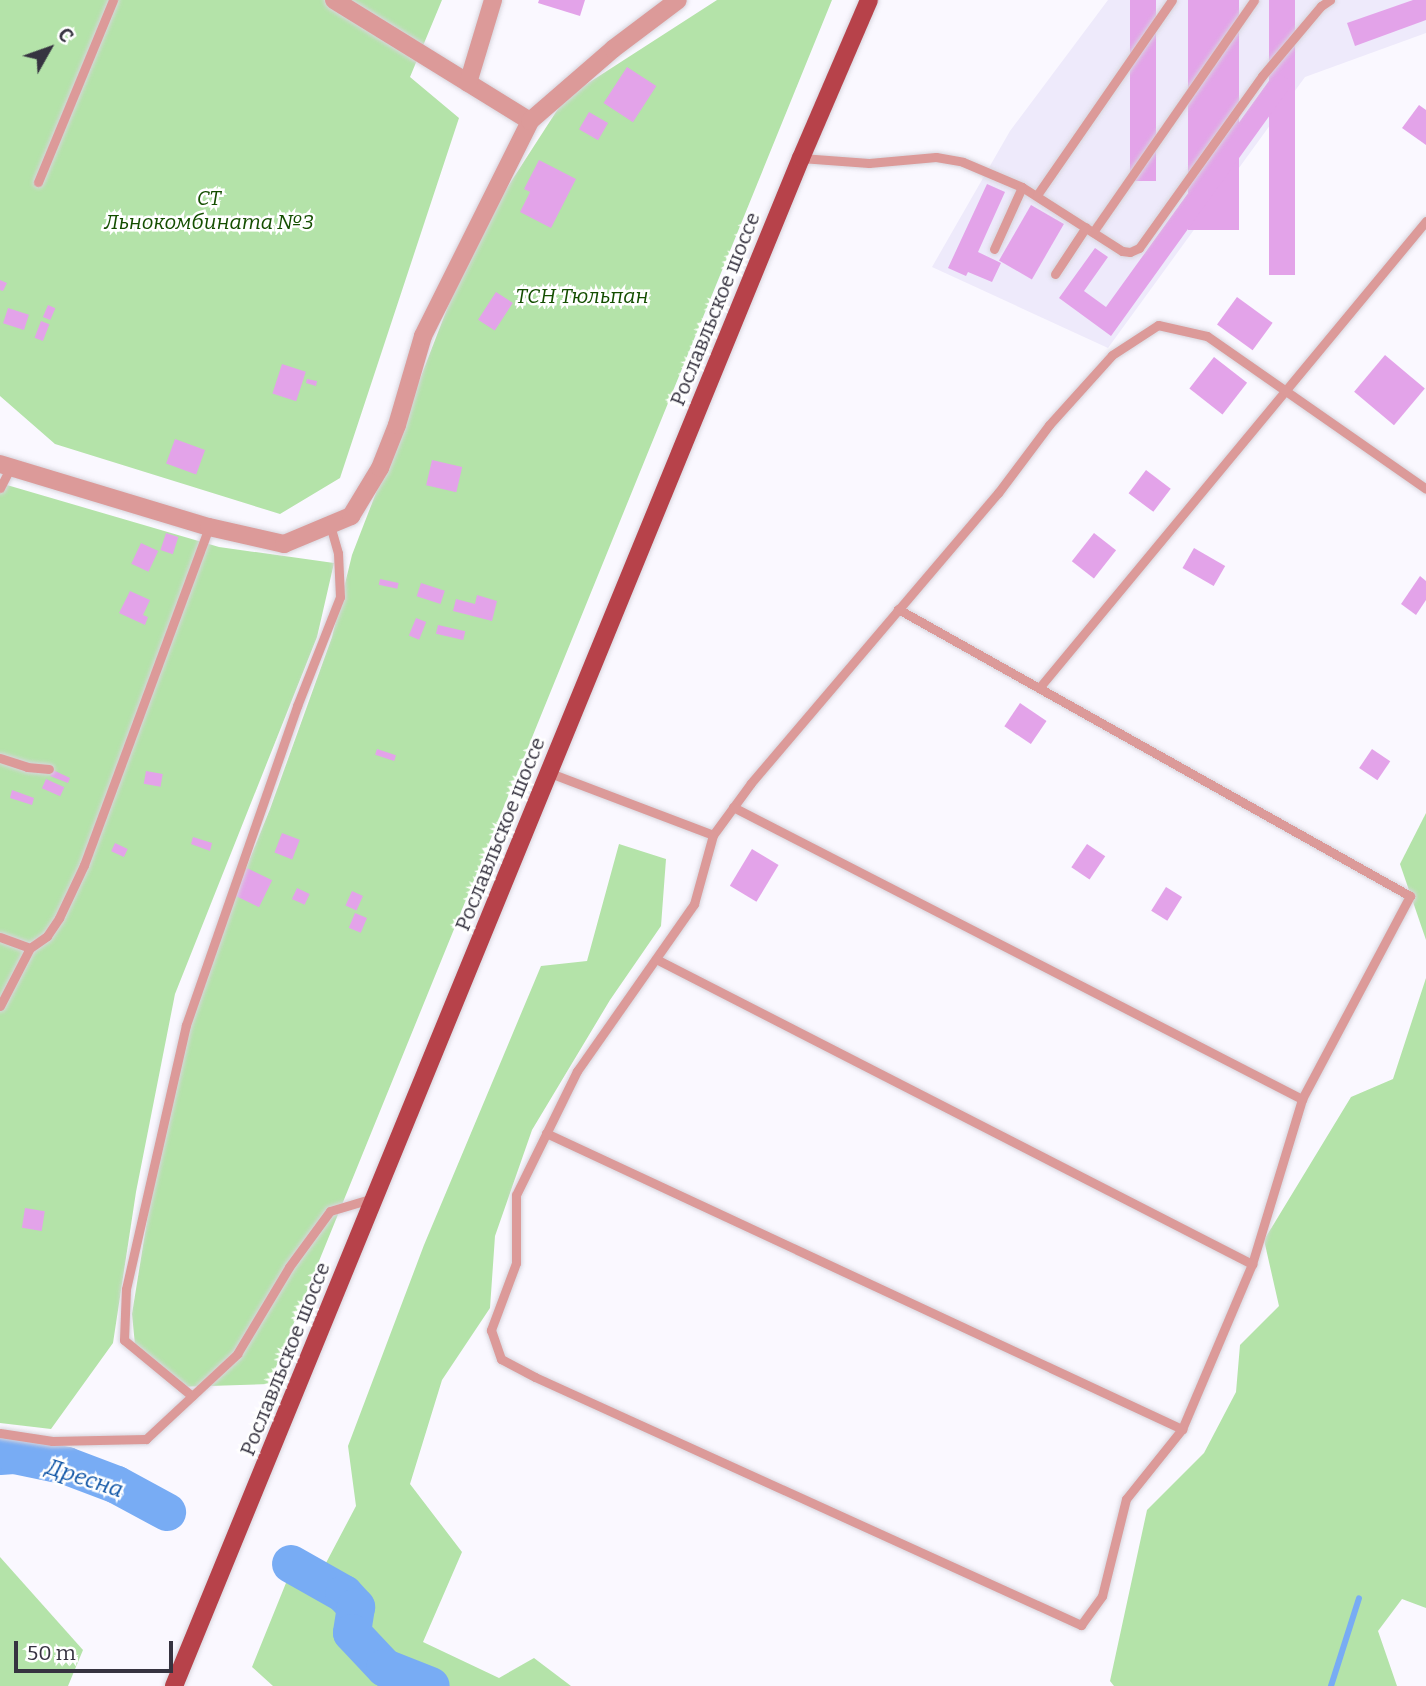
<!DOCTYPE html>
<html>
<head>
<meta charset="utf-8">
<style>
  body { margin:0 }
  #map { position:relative; width:1426px; height:1686px; overflow:hidden; background:#faf8ff; font-family:Bitter,serif }
  div>[style] { position:absolute }
  .built>* { inset:0; background:#eeeafb }
  .green>* { inset:0; background:#b4e3a9 }
  .stream>* { height:6px; margin:-3px; padding:0 3px; transform-origin:3px; border-radius:3px; background:#78acf4 }
  .river>* { height:38px; margin:-19px; padding:0 19px; transform-origin:19px; border-radius:19px; background:#78acf4 }
  .building>* { inset:0; background:#e3a3e9; transform-origin:0 0 }
  .roads { filter:drop-shadow(0 0 2px #d7d5dd) drop-shadow(0 0 2px #d7d5dd) }
  .lane>* { height:9px; margin:-4.5px; padding:0 4.5px; transform-origin:4.5px; border-radius:4.5px; background:#dc9a99 }
  .street>* { height:18px; margin:-9px; padding:0 9px; transform-origin:9px; border-radius:9px; background:#dc9a99 }
  .primary>* { height:18px; margin:-9px; padding:0 9px; transform-origin:9px; border-radius:9px; background:#b7424a }
  span { translate:-50% -50%; white-space:nowrap; text-align:center; line-height:1.15; -webkit-text-stroke:5px #fff; paint-order:stroke }
  .park-label { font-size:21px; color:#144e00; font-style:italic }
  .street-label { font-size:21px; color:#363340 }
  .water-label { font-size:23px; color:#0c53a5; font-style:italic }
  .north { position:absolute; left:14px; top:14px; width:70px; height:70px; -webkit-text-stroke:5px #fff; paint-order:stroke; rotate:50deg; font-size:19px; font-weight:700; line-height:28px; text-align:center; color:#363340 }
  .north::after { content:''; display:block; margin:auto; width:24px; height:32px; background:#363340; clip-path:polygon(50% 0,100% 100%,50% 72%,0 100%) }
  .scale { position:absolute; left:14px; top:1641px; width:159px; height:32px; box-sizing:border-box; border:4px solid #363340; border-top:0; padding-left:9px; font-size:21px; line-height:24px; white-space:nowrap; color:#363340; -webkit-text-stroke:5px #fff; paint-order:stroke }
</style>
</head>
<body>
<div id="map">
  <div class="built">
    <i style="clip-path:polygon(1108px 0,1426px 0,1426px 33px,1305px 77px,1108px 348px,932px 267px,1010px 131px)"></i>
  </div>
  <div class="green">
    <i style="clip-path:polygon(0 0,442px 0,410px 77px,459px 118px,340px 478px,280px 514px,55px 444px,0 396px)"></i>
    <i style="clip-path:polygon(717px 0,832px 0,269px 1384px,178px 1387px,135px 1345px,132px 1314px,150px 1202px,193px 999px,270px 809px,332px 637px,352px 555px,474px 239px,565px 98px)"></i>
    <i style="clip-path:polygon(0 483px,219px 547px,334px 563px,317px 637px,175px 994px,136px 1192px,113px 1343px,51px 1429px,0 1423px)"></i>
    <i style="clip-path:polygon(1426px 813px,1426px 940px,1400px 864px)"></i>
    <i style="clip-path:polygon(619px 844px,666px 859px,661px 926px,610px 1000px,532px 1130px,495px 1236px,490px 1308px,442px 1380px,410px 1484px,462px 1552px,423px 1642px,499px 1678px,534px 1658px,571px 1686px,273px 1686px,252px 1667px,288px 1578px,317px 1580px,356px 1506px,348px 1446px,424px 1245px,541px 966px,587px 961px)"></i>
    <i style="clip-path:polygon(1426px 978px,1426px 1608px,1402px 1599px,1378px 1631px,1397px 1686px,1114px 1686px,1110px 1681px,1147px 1510px,1204px 1453px,1236px 1392px,1240px 1345px,1279px 1306px,1264px 1240px,1351px 1097px,1393px 1079px)"></i>
    <i style="clip-path:polygon(0 1557px,83px 1650px,68px 1686px,0 1686px)"></i>
  </div>
  <div class="stream">
    <i style="left:1331px;top:1686px;width:92px;rotate:-72.3deg"></i>
  </div>
  <div class="river">
    <i style="left:0;top:1456px;width:14px;rotate:-4deg"></i>
    <i style="left:14px;top:1455px;width:54px;rotate:11.7deg"></i>
    <i style="left:67px;top:1466px;width:53px;rotate:20.8deg"></i>
    <i style="left:117px;top:1485px;width:57px;rotate:28.4deg"></i>
    <i style="left:291px;top:1564px;width:61px;rotate:29.5deg"></i>
    <i style="left:344px;top:1594px;width:18px;rotate:47deg"></i>
    <i style="left:356px;top:1607px;width:26px;rotate:99deg"></i>
    <i style="left:352px;top:1633px;width:48px;rotate:46.7deg"></i>
    <i style="left:385px;top:1668px;width:49px;rotate:21.4deg"></i>
  </div>
  <div class="building">
    <i style="clip-path:polygon(539px 0,585px 0,580px 16px,538px 3px)"></i>
    <i style="left:1130px;top:0;width:26px;height:181px"></i>
    <i style="left:1188px;top:0;width:51px;height:230px"></i>
    <i style="left:1269px;top:0;width:26px;height:275px"></i>
    <i style="clip-path:polygon(1413px 0,1426px 0,1426px 20px,1355px 46px,1347px 23px)"></i>
    <i style="left:627px;top:67px;width:35px;height:43px;rotate:33deg"></i>
    <i style="clip-path:polygon(1276px 71px,1293px 83px,1111px 336px,1059px 298px,1095px 248px,1108px 257px,1084px 291px,1106px 307px)"></i>
    <i style="clip-path:polygon(1419px 105px,1426px 110px,1426px 145px,1402px 128px)"></i>
    <i style="left:589px;top:112px;width:22px;height:20px;rotate:30deg"></i>
    <i style="clip-path:polygon(539px 160px,576px 179px,551px 228px,520px 212px,530px 192px,524px 189px)"></i>
    <i style="clip-path:polygon(987px 184px,1005px 192px,978px 252px,1001px 263px,992px 282px,968px 272px,966px 276px,948px 268px)"></i>
    <i style="left:1031px;top:205px;width:38px;height:64px;rotate:30deg"></i>
    <i style="clip-path:polygon(0 280px,7px 283px,3px 291px,0 290px)"></i>
    <i style="left:496px;top:292px;width:20px;height:33px;rotate:33deg"></i>
    <i style="left:1237px;top:297px;width:44px;height:34px;rotate:36deg"></i>
    <i style="left:48px;top:305px;width:8px;height:13px;rotate:23deg"></i>
    <i style="left:8px;top:308px;width:22px;height:16px;rotate:18deg"></i>
    <i style="left:41px;top:321px;width:9px;height:18px;rotate:21deg"></i>
    <i style="left:1385px;top:355px;width:52px;height:48px;rotate:40deg"></i>
    <i style="left:1214px;top:357px;width:42px;height:40px;rotate:38deg"></i>
    <i style="left:282px;top:364px;width:25px;height:31px;rotate:18deg"></i>
    <i style="clip-path:polygon(307px 379px,317px 381px,316px 386px,306px 383px)"></i>
    <i style="left:175px;top:439px;width:32px;height:26px;rotate:20deg"></i>
    <i style="left:432px;top:460px;width:31px;height:26px;rotate:13deg"></i>
    <i style="left:1146px;top:470px;width:31px;height:29px;rotate:37deg"></i>
    <i style="left:166px;top:533px;width:13px;height:18px;rotate:18deg"></i>
    <i style="left:1094px;top:533px;width:28px;height:36px;rotate:38deg"></i>
    <i style="left:141px;top:543px;width:19px;height:23px;rotate:25deg"></i>
    <i style="left:1194px;top:548px;width:36px;height:23px;rotate:30deg"></i>
    <i style="clip-path:polygon(1420px 576px,1426px 581px,1426px 600px,1416px 615px,1401px 604px)"></i>
    <i style="left:380px;top:579px;width:19px;height:6px;rotate:12deg"></i>
    <i style="left:421px;top:583px;width:25px;height:14px;rotate:18deg"></i>
    <i style="clip-path:polygon(130px 591px,150px 600px,143px 615px,148px 617px,145px 625px,119px 613px)"></i>
    <i style="clip-path:polygon(477px 595px,497px 601px,492px 621px,453px 611px,456px 599px,475px 604px)"></i>
    <i style="left:416px;top:618px;width:11px;height:19px;rotate:22deg"></i>
    <i style="left:438px;top:625px;width:28px;height:9px;rotate:13deg"></i>
    <i style="left:1020px;top:703px;width:32px;height:28px;rotate:34deg"></i>
    <i style="left:377px;top:749px;width:20px;height:6px;rotate:18deg"></i>
    <i style="left:1372px;top:749px;width:22px;height:23px;rotate:34deg"></i>
    <i style="clip-path:polygon(53px 770px,70px 778px,68px 783px,50px 776px)"></i>
    <i style="left:146px;top:771px;width:17px;height:13px;rotate:10deg"></i>
    <i style="left:46px;top:779px;width:20px;height:10px;rotate:24deg"></i>
    <i style="clip-path:polygon(12px 790px,34px 798px,32px 805px,10px 798px)"></i>
    <i style="left:282px;top:833px;width:19px;height:21px;rotate:21deg"></i>
    <i style="clip-path:polygon(193px 837px,212px 843px,210px 851px,191px 844px)"></i>
    <i style="left:115px;top:843px;width:14px;height:9px;rotate:25deg"></i>
    <i style="left:1087px;top:844px;width:22px;height:28px;rotate:34deg"></i>
    <i style="left:752px;top:849px;width:31px;height:43px;rotate:31deg"></i>
    <i style="left:247px;top:868px;width:28px;height:30px;rotate:26deg"></i>
    <i style="left:1166px;top:887px;width:19px;height:28px;rotate:32deg"></i>
    <i style="left:297px;top:888px;width:14px;height:12px;rotate:25deg"></i>
    <i style="left:352px;top:891px;width:12px;height:16px;rotate:24deg"></i>
    <i style="left:355px;top:913px;width:13px;height:16px;rotate:23deg"></i>
    <i style="left:25px;top:1208px;width:20px;height:20px;rotate:9deg"></i>
  </div>
  <div class="roads">
    <div class="lane">
      <i style="left:801px;top:158px;width:68px;rotate:4.2deg"></i>
      <i style="left:869px;top:163px;width:67px;rotate:-5.1deg"></i>
      <i style="left:936px;top:157px;width:27px;rotate:10deg"></i>
      <i style="left:963px;top:162px;width:64px;rotate:23deg"></i>
      <i style="left:1022px;top:187px;width:119px;rotate:32.6deg"></i>
      <i style="left:1122px;top:251px;width:8px;rotate:7deg"></i>
      <i style="left:1130px;top:252px;width:10px;rotate:-24deg"></i>
      <i style="left:1139px;top:248px;width:211px;rotate:-54.4deg"></i>
      <i style="left:1262px;top:76px;width:92px;rotate:-49.9deg"></i>
      <i style="left:1321px;top:6px;width:11px;rotate:-34deg"></i>
      <i style="left:38px;top:182px;width:197px;rotate:-67.6deg"></i>
      <i style="left:1037px;top:195px;width:237px;rotate:-55.3deg"></i>
      <i style="left:1093px;top:232px;width:282px;rotate:-55.2deg"></i>
      <i style="left:994px;top:249px;width:68px;rotate:-65.7deg"></i>
      <i style="left:1055px;top:274px;width:56px;rotate:-56.6deg"></i>
      <i style="left:0;top:488px;width:25px;rotate:-63deg"></i>
      <i style="left:1039px;top:688px;width:607px;rotate:-50.35deg"></i>
      <i style="left:0;top:758px;width:28px;rotate:18deg"></i>
      <i style="left:27px;top:767px;width:22px;rotate:5deg"></i>
      <i style="left:550px;top:773px;width:174px;rotate:20.8deg"></i>
      <i style="left:713px;top:835px;width:64px;rotate:-53.8deg"></i>
      <i style="left:751px;top:783px;width:381px;rotate:-49.6deg"></i>
      <i style="left:998px;top:493px;width:85px;rotate:-53.1deg"></i>
      <i style="left:1049px;top:425px;width:94px;rotate:-48deg"></i>
      <i style="left:1112px;top:355px;width:55px;rotate:-33.1deg"></i>
      <i style="left:1158px;top:325px;width:50px;rotate:12.7deg"></i>
      <i style="left:1207px;top:336px;width:267px;rotate:34.9deg"></i>
      <i style="left:733px;top:807px;width:640px;rotate:27.17deg"></i>
      <i style="left:713px;top:835px;width:72px;rotate:105.4deg"></i>
      <i style="left:694px;top:904px;width:204px;rotate:125deg"></i>
      <i style="left:577px;top:1071px;width:138px;rotate:116.2deg"></i>
      <i style="left:516px;top:1195px;width:68px;rotate:90deg"></i>
      <i style="left:516px;top:1263px;width:72px;rotate:110.5deg"></i>
      <i style="left:491px;top:1330px;width:31px;rotate:71deg"></i>
      <i style="left:501px;top:1359px;width:38px;rotate:28deg"></i>
      <i style="left:535px;top:1377px;width:600px;rotate:24.43deg"></i>
      <i style="left:1081px;top:1625px;width:36px;rotate:-54deg"></i>
      <i style="left:1102px;top:1596px;width:100px;rotate:-76.1deg"></i>
      <i style="left:1126px;top:1499px;width:90px;rotate:-51.3deg"></i>
      <i style="left:1182px;top:1429px;width:179px;rotate:-67deg"></i>
      <i style="left:1252px;top:1264px;width:172px;rotate:-73.1deg"></i>
      <i style="left:1302px;top:1099px;width:230px;rotate:-62deg"></i>
      <i style="left:1410px;top:896px;width:587px;rotate:-150.73deg"></i>
      <i style="left:0;top:937px;width:32px;rotate:20deg"></i>
      <i style="left:30px;top:948px;width:21px;rotate:-35deg"></i>
      <i style="left:47px;top:936px;width:22px;rotate:-56deg"></i>
      <i style="left:59px;top:918px;width:59px;rotate:-64.7deg"></i>
      <i style="left:84px;top:865px;width:360px;rotate:-69.7deg"></i>
      <i style="left:656px;top:959px;width:670px;rotate:27.1deg"></i>
      <i style="left:0;top:1006px;width:65px;rotate:-62.7deg"></i>
      <i style="left:546px;top:1133px;width:702px;rotate:24.96deg"></i>
      <i style="left:192px;top:1396px;width:88px;rotate:-140.5deg"></i>
      <i style="left:124px;top:1340px;width:51px;rotate:-87.8deg"></i>
      <i style="left:126px;top:1289px;width:271px;rotate:-77.2deg"></i>
      <i style="left:186px;top:1025px;width:338px;rotate:-70.8deg"></i>
      <i style="left:297px;top:706px;width:117px;rotate:-68.5deg"></i>
      <i style="left:340px;top:597px;width:44px;rotate:-92.6deg"></i>
      <i style="left:338px;top:553px;width:29px;rotate:-106deg"></i>
      <i style="left:0;top:1433px;width:53px;rotate:8.7deg"></i>
      <i style="left:52px;top:1441px;width:94px;rotate:-1.2deg"></i>
      <i style="left:146px;top:1439px;width:125px;rotate:-43deg"></i>
      <i style="left:237px;top:1354px;width:101px;rotate:-59.1deg"></i>
      <i style="left:289px;top:1267px;width:69px;rotate:-53.8deg"></i>
      <i style="left:330px;top:1211px;width:46px;rotate:-16.5deg"></i>
    </div>
    <div class="street">
      <i style="left:334px;top:0;width:230px;rotate:31.7deg"></i>
      <i style="left:468px;top:83px;width:87px;rotate:-73.2deg"></i>
      <i style="left:0;top:464px;width:218px;rotate:16.8deg"></i>
      <i style="left:209px;top:527px;width:77px;rotate:12.8deg"></i>
      <i style="left:284px;top:544px;width:73px;rotate:-22.7deg"></i>
      <i style="left:351px;top:516px;width:56px;rotate:-58.9deg"></i>
      <i style="left:380px;top:468px;width:46px;rotate:-68.4deg"></i>
      <i style="left:397px;top:425px;width:93px;rotate:-73.7deg"></i>
      <i style="left:423px;top:336px;width:240px;rotate:-63.5deg"></i>
      <i style="left:530px;top:121px;width:110px;rotate:-40.9deg"></i>
      <i style="left:613px;top:49px;width:81px;rotate:-37deg"></i>
    </div>
    <div class="primary">
      <i style="left:174px;top:1686px;width:1652px;rotate:-67.69deg"></i>
      <i style="left:801px;top:158px;width:172px;rotate:-66.7deg"></i>
    </div>
  </div>
  <div class="park-label">
    <span style="left:209px;top:210px">СТ<br>Льнокомбината №3</span>
    <span style="left:582px;top:296px">ТСН Тюльпан</span>
  </div>
  <div class="street-label">
    <span style="left:715px;top:309px;rotate:-68deg">Рославльское шоссе</span>
    <span style="left:500px;top:834px;rotate:-68deg">Рославльское шоссе</span>
    <span style="left:285px;top:1359px;rotate:-68deg">Рославльское шоссе</span>
  </div>
  <div class="water-label">
    <span style="left:85px;top:1478px;rotate:18deg">Дресна</span>
  </div>
  <div class="north">С</div>
  <div class="scale">50 m</div>
</div>
</body>
</html>
